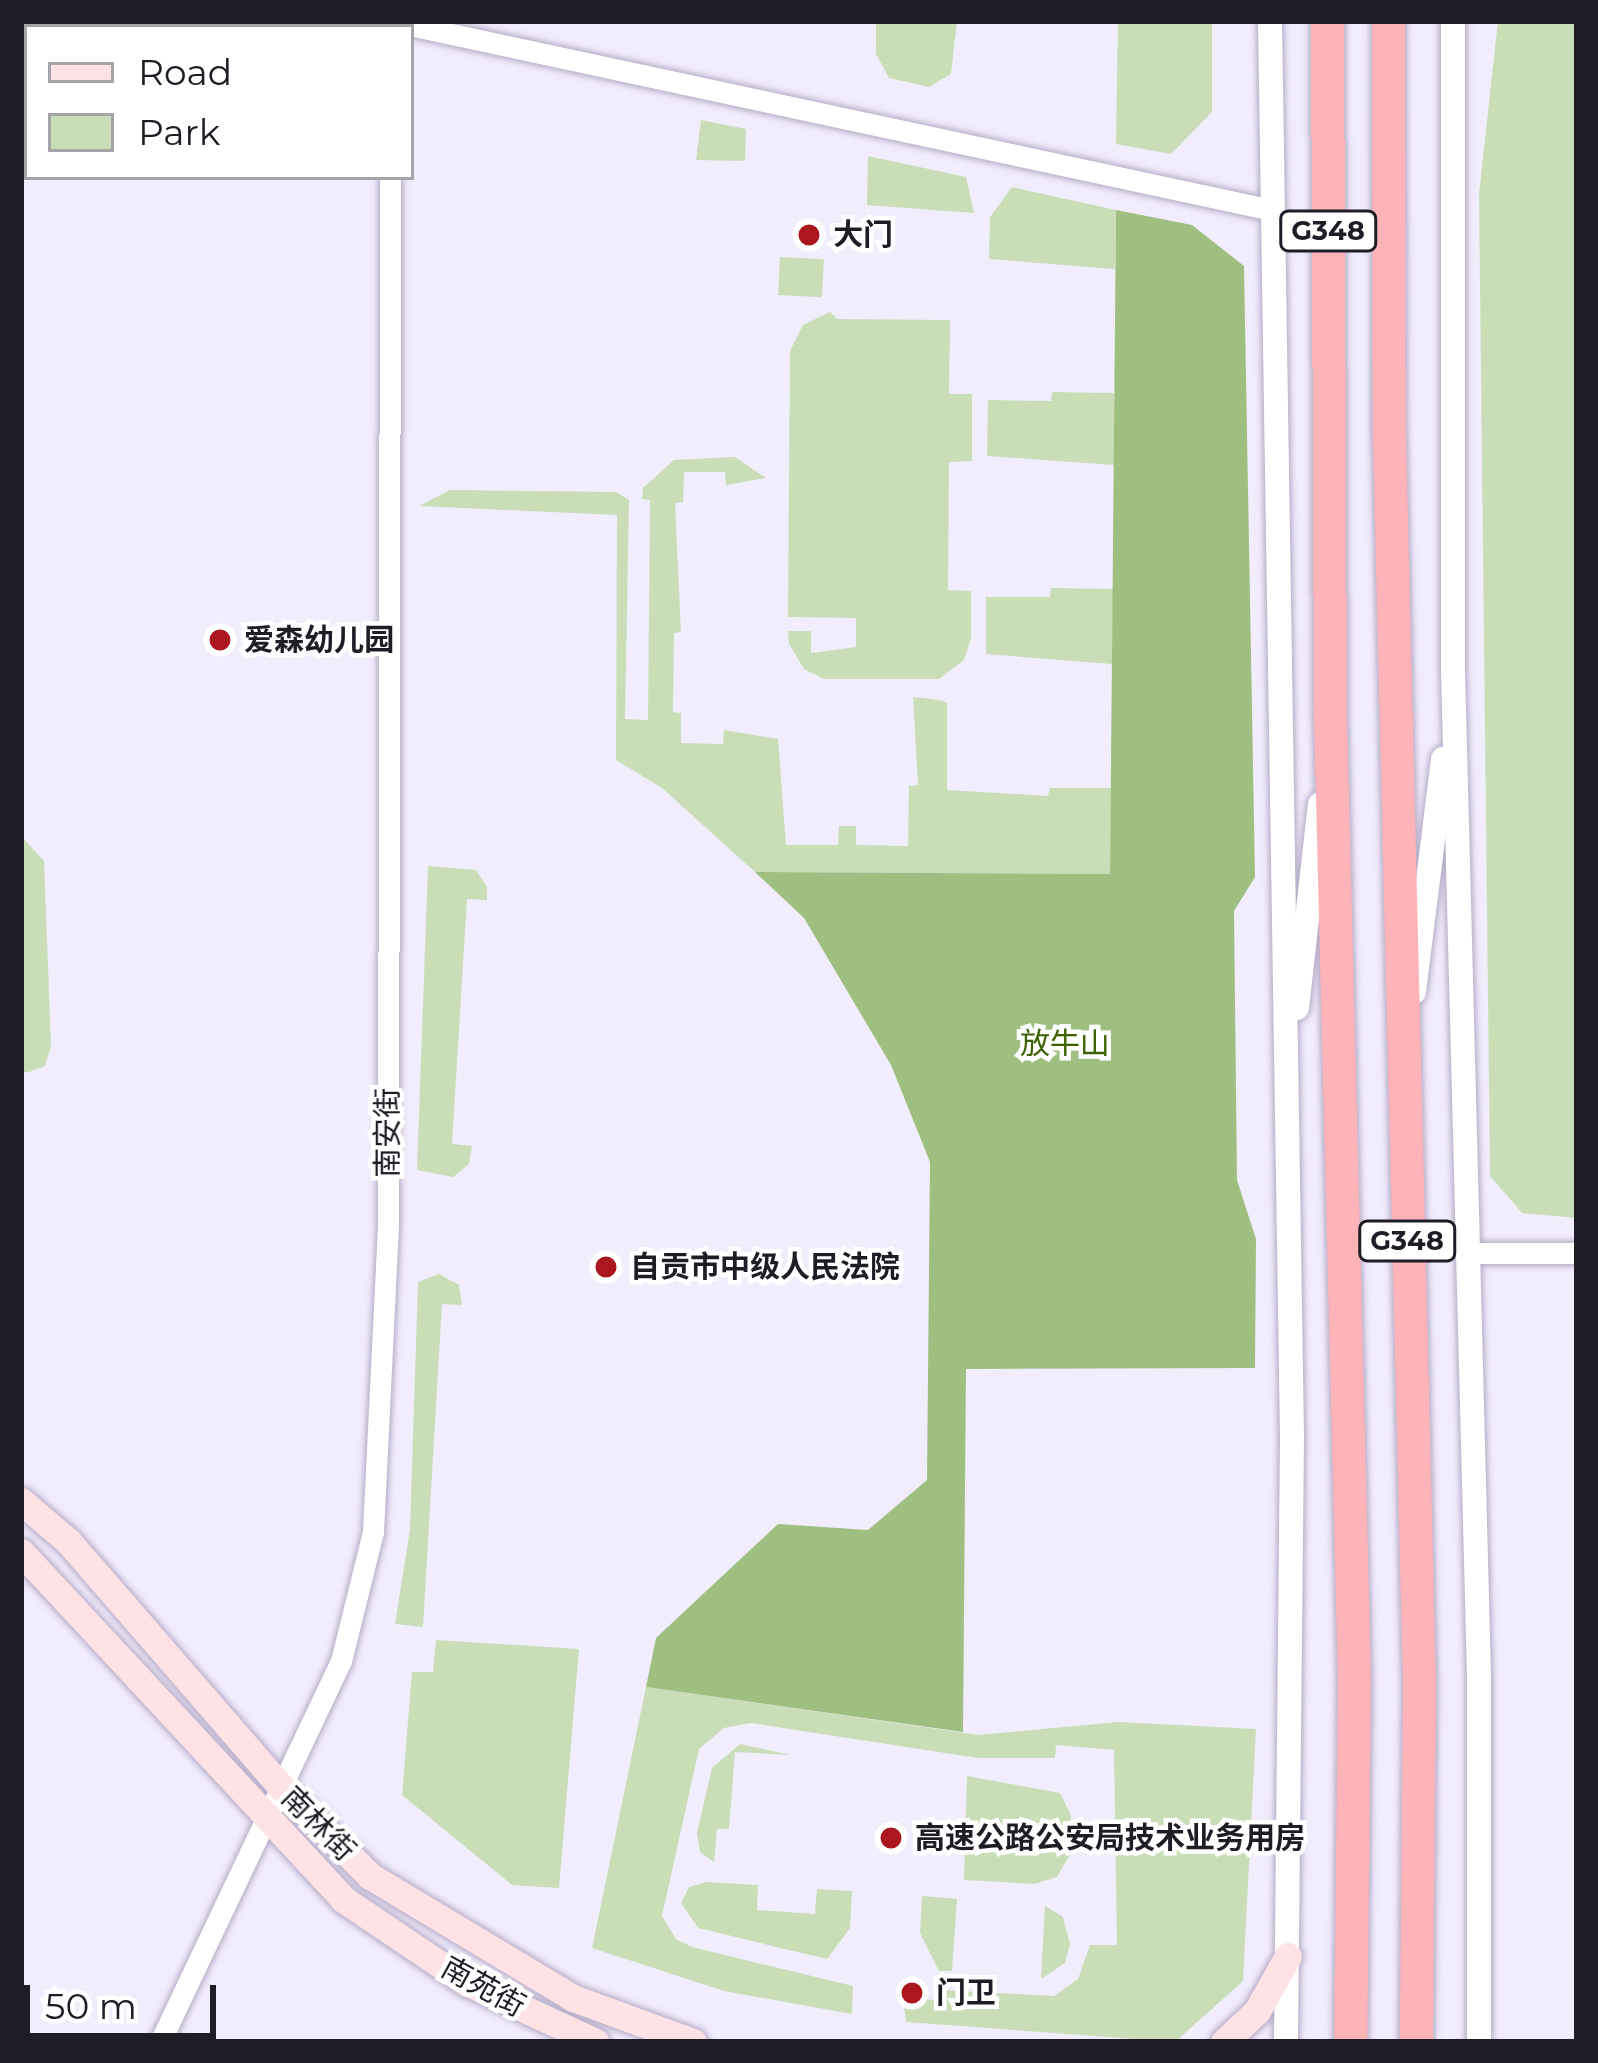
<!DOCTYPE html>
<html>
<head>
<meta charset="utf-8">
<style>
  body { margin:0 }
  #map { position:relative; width:1598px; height:2063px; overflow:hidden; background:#f2edfd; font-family:Montserrat,"Noto Sans SC",sans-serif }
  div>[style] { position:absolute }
  .green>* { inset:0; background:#c9deb6; transform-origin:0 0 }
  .forest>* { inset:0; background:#9fbf80 }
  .roads { filter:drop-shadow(0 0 3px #b5acc6) drop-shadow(0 0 3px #b5acc6) }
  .minor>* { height:21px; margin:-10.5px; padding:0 10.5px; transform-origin:10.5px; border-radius:10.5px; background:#fff }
  .tertiary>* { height:24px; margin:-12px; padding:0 12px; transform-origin:12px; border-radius:12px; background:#fff }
  .secondary>* { height:27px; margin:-13.5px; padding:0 13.5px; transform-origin:13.5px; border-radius:13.5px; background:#fee2e5 }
  .trunk>* { height:33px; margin:-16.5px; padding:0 16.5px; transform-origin:16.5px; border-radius:16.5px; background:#feb3b8 }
  .dots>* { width:33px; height:33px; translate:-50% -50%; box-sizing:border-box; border:6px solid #fff; border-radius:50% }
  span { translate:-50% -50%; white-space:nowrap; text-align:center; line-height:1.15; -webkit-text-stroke:9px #fff; paint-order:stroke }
  .shield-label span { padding:3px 9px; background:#fff; border:3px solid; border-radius:9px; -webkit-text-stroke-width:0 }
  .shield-label { font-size:27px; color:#201c26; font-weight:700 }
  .poi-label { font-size:30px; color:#201c26; font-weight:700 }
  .left { translate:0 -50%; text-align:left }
  .park-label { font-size:30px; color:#3d6100 }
  .street-label { font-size:30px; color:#201c26 }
  .frame { position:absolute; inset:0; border:24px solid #201c26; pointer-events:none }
  .legend { position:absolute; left:24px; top:24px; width:390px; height:156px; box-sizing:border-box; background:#fff; border:3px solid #a6a4a8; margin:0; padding:15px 21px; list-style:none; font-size:36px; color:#201c26 }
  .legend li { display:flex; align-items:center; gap:24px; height:60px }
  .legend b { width:60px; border:3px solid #a6a4a8 }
  .scale { position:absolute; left:24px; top:1985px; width:192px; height:54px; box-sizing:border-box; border:6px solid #201c26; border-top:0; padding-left:15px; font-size:36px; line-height:42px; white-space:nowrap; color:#201c26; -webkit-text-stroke:9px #fff; paint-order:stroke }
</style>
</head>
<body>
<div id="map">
  <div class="green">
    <i style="clip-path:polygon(876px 21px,957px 21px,951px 74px,929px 87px,889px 78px,876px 54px)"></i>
    <i style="clip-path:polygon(1118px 21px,1212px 21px,1212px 112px,1171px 154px,1116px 144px)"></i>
    <i style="clip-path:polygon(1498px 21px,1577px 21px,1577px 1218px,1522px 1213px,1490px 1176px,1479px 194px)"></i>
    <i style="clip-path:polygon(701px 120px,746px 129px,745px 161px,696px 160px)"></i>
    <i style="clip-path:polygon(868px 156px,966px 177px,974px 213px,867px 205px)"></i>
    <i style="clip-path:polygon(1012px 187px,1116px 210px,1115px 269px,989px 259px,990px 217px)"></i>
    <i style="left:780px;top:257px;width:44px;height:38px;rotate:3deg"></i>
    <i style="clip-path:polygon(830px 312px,837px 319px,950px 320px,949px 394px,972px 394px,972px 461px,949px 462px,948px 590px,971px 591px,971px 638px,964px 660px,939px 679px,824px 679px,804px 669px,789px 644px,788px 631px,811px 631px,811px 653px,856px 647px,856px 618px,788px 617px,790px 351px,803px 325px)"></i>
    <i style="clip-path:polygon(1052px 392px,1114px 393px,1114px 465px,987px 456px,988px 400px,1051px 401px)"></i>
    <i style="clip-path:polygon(735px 457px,766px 478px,726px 485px,725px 472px,684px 472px,683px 502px,675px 503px,681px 632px,674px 633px,673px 712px,681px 713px,681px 743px,723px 744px,724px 730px,778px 739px,786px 845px,838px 845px,839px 826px,856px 826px,856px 845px,908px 846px,909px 786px,918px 785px,913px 697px,940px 700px,947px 703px,947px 790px,1048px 796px,1050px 788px,1111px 788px,1110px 874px,755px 872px,662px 788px,616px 760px,617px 515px,419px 506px,450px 490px,616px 492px,629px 500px,625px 719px,648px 720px,650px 500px,642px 499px,643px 488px,674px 460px)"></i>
    <i style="clip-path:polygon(1051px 588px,1113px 589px,1112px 664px,986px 654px,986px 597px,1050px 597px)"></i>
    <i style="clip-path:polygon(21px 836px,44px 861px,51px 1046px,45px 1066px,29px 1072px,21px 1072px)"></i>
    <i style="clip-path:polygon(428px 866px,476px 870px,487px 887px,487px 900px,467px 899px,452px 1144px,472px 1146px,469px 1164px,453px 1177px,417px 1170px)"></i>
    <i style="clip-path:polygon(439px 1274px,459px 1285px,462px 1305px,442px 1304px,423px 1627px,395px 1624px,410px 1529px,418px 1282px)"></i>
    <i style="clip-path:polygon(436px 1640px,579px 1649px,559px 1888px,512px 1885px,402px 1795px,412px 1672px,433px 1672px)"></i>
    <i style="clip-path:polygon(646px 1687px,979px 1735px,1118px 1722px,1256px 1729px,1243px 1981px,1175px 2042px,906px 2022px,903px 1999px,938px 2000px,939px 1990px,1054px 1996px,1078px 1979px,1090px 1945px,1117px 1945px,1114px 1750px,1056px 1745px,1055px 1758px,978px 1758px,751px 1723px,724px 1728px,699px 1749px,662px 1916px,676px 1939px,692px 1947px,853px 1986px,852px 2014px,724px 1991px,592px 1948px)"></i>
    <i style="clip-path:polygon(740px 1744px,791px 1755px,735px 1752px,729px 1829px,717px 1829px,714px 1862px,700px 1852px,697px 1833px,712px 1768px)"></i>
    <i style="clip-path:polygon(967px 1776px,1060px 1793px,1071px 1815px,1071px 1853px,1057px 1877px,1034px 1884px,964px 1880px)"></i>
    <i style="clip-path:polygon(706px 1882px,758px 1885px,757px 1910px,815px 1914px,817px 1889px,852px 1891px,850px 1928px,827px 1959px,698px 1928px,681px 1903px,689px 1887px)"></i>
    <i style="clip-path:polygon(922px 1896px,957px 1899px,952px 1971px,939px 1971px,920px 1933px)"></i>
    <i style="clip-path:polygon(1045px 1906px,1063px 1917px,1070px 1944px,1065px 1963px,1041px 1979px)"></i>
  </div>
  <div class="forest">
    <i style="clip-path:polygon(1116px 210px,1192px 225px,1244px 266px,1255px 877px,1234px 911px,1237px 1180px,1256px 1239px,1255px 1368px,966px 1369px,963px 1732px,646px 1687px,656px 1638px,778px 1524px,868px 1530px,927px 1480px,930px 1162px,891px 1065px,804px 918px,755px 872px,1110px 874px)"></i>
  </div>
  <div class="roads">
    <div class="minor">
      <i style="left:391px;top:27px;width:6px;rotate:-90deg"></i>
      <i style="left:391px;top:21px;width:901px;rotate:12.11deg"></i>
      <i style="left:1465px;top:1253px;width:112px"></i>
      <i style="left:160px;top:2042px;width:422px;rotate:-64.6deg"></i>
      <i style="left:341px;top:1661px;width:133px;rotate:-76.1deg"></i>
      <i style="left:373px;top:1532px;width:308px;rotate:-87.2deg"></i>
      <i style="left:388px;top:1224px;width:1047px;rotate:-89.89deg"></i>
    </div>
    <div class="tertiary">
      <i style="left:1270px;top:21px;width:1415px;rotate:89.11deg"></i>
      <i style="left:1292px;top:1436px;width:606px;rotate:90.57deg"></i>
      <i style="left:1453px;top:21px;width:649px;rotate:90deg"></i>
      <i style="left:1453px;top:670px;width:1006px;rotate:88.52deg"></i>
      <i style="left:1479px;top:1676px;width:366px;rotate:90deg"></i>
      <i style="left:1414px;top:992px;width:235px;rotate:-82.9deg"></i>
      <i style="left:1297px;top:1008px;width:205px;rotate:-83.6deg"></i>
    </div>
    <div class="secondary">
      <i style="left:21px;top:1501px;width:62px;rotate:40.4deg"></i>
      <i style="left:68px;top:1541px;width:330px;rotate:49.1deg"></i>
      <i style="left:284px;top:1790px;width:122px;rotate:45deg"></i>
      <i style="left:370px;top:1876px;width:237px;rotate:31deg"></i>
      <i style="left:573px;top:1998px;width:128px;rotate:20.1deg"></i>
      <i style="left:21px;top:1552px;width:473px;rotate:47.1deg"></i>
      <i style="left:343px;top:1899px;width:148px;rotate:34deg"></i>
      <i style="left:466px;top:1982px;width:143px;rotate:24.8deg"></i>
      <i style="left:1224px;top:2042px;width:45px;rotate:-43.2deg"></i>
      <i style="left:1257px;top:2011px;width:63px;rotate:-60.6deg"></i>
    </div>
    <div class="trunk">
      <i style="left:1327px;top:21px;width:697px;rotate:89.75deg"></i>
      <i style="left:1330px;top:718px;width:962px;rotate:88.57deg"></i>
      <i style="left:1354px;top:1680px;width:362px;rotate:90.6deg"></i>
      <i style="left:1388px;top:21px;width:418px;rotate:89.9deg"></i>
      <i style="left:1389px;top:439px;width:1245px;rotate:88.62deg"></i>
      <i style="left:1419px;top:1684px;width:358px;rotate:90.5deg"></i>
    </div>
  </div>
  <div class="dots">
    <i style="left:809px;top:235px;background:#ab171e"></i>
    <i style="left:220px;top:640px;background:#ab171e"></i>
    <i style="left:606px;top:1267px;background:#ab171e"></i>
    <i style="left:891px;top:1838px;background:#ab171e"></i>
    <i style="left:912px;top:1993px;background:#ab171e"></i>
  </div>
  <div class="shield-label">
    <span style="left:1328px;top:231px">G348</span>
    <span style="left:1407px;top:1241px">G348</span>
  </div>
  <div class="poi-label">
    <span class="left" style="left:833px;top:235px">大门</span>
    <span class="left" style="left:244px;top:640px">爱森幼儿园</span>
    <span class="left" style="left:630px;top:1267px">自贡市中级人民法院</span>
    <span class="left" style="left:915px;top:1838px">高速公路公安局技术业务用房</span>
    <span class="left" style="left:936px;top:1993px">门卫</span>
  </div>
  <div class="park-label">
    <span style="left:1065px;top:1044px">放牛山</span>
  </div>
  <div class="street-label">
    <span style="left:388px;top:1133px;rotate:-90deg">南安街</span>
    <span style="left:318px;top:1824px;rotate:45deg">南林街</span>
    <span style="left:483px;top:1987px;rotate:29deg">南苑街</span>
  </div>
  <div class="frame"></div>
  <ul class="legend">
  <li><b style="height:15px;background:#fee2e5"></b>Road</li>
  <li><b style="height:33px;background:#c9deb6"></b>Park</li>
  </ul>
  <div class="scale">50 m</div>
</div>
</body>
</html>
